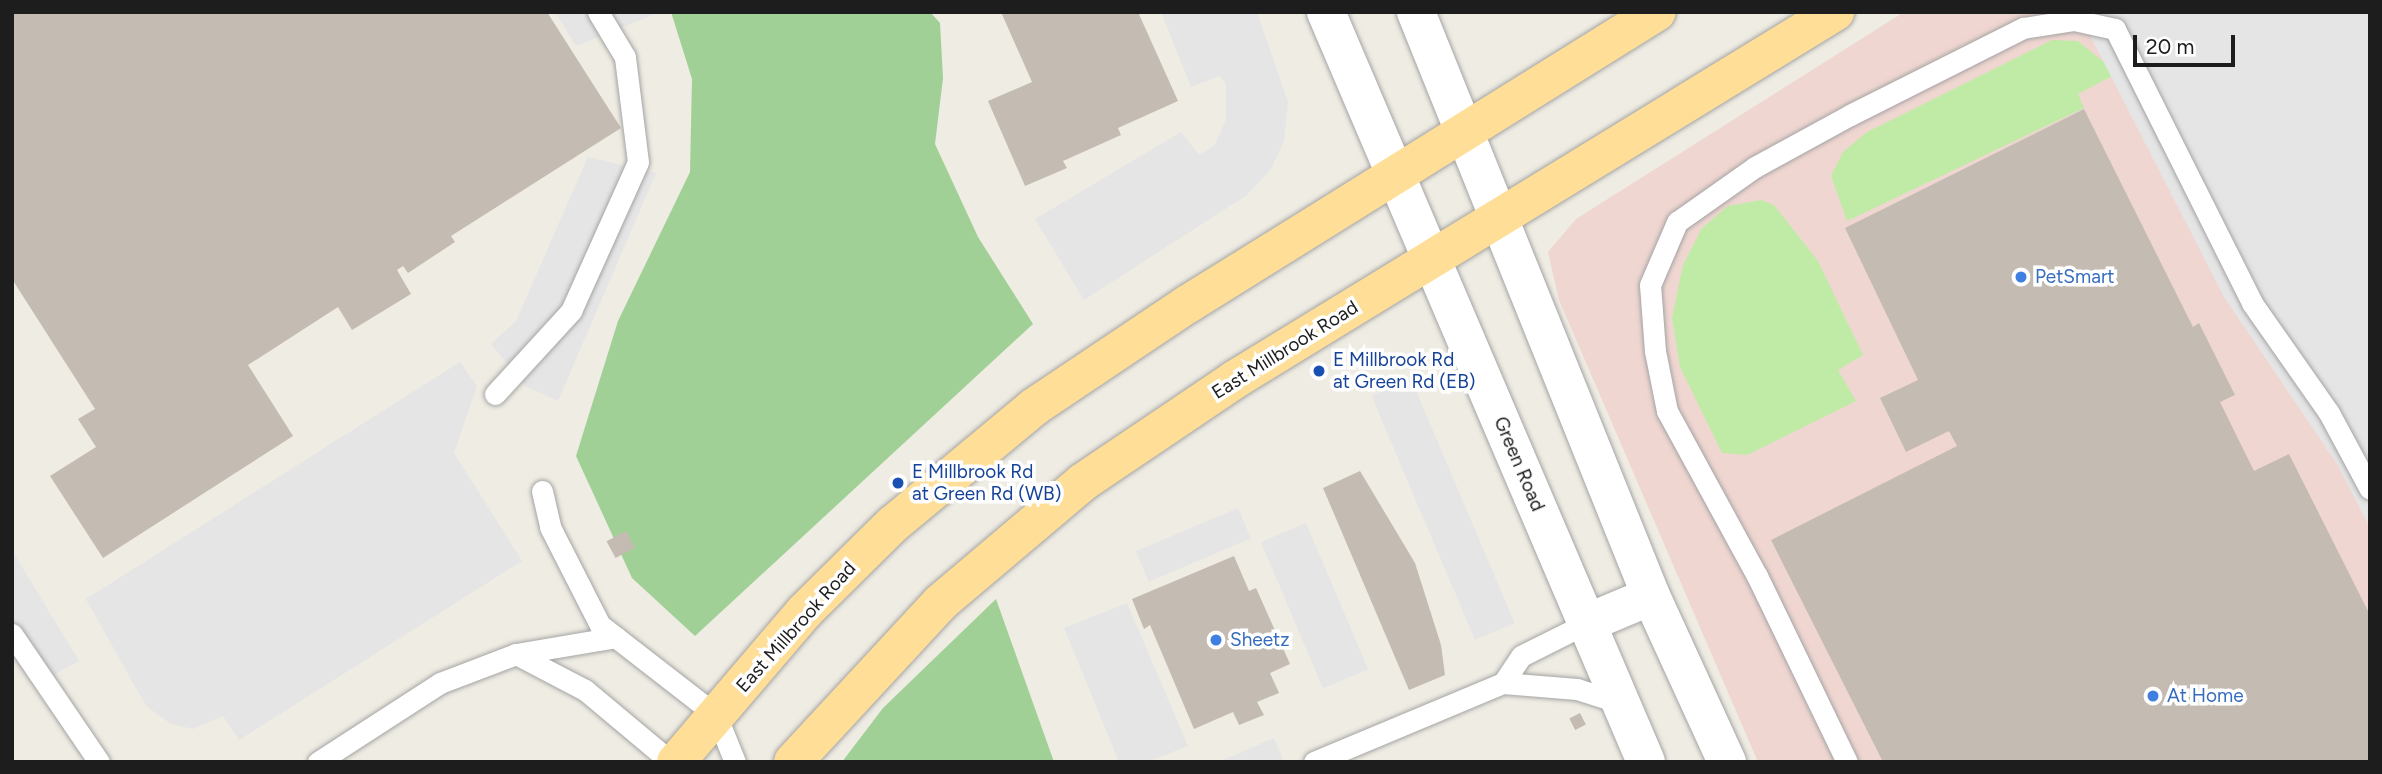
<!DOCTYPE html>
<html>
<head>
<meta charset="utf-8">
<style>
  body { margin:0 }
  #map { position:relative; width:2382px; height:774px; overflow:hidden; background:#efece3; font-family:Figtree,sans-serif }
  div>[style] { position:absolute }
  .commercial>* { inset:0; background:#f0d6d1 }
  .grass>* { inset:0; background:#c0eba6 }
  .forest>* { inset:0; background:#a0d096 }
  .parking>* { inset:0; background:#e5e5e5; transform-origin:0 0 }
  .building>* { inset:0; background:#c4bbb2; transform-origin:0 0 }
  .roads { filter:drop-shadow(0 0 2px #a4a4a4) drop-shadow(0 0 2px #a4a4a4) }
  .service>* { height:21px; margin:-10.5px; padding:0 10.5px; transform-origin:10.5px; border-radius:10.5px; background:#fff }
  .tertiary>* { height:38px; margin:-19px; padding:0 19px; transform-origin:19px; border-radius:19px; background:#fff }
  .primary>* { height:38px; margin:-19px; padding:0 19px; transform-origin:19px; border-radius:19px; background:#ffde98 }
  .dots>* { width:19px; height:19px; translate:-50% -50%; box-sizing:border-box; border:4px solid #fff; border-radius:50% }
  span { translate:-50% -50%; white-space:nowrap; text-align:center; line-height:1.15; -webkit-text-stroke:7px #fff; paint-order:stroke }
  .shop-label { font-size:19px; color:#366cbe }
  .left { translate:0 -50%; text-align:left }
  .street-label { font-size:19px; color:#1d1d1d }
  .transit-label { font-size:19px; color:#164399 }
  .frame { position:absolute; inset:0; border:14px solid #1d1d1d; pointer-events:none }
  .scale { position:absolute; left:2133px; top:35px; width:102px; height:32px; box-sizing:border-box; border:4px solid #1d1d1d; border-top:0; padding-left:9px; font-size:21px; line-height:24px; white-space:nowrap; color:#1d1d1d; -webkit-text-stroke:5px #fff; paint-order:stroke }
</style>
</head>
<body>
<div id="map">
  <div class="commercial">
    <i style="clip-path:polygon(1904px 12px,2370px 12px,2370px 762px,1758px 762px,1559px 300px,1548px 252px,1576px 219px)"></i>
  </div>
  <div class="grass">
    <i style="clip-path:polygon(2052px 40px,2078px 41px,2111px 68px,2114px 75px,2078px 94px,2084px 108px,1847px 221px,1831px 176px,1843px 152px,1867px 132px)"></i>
    <i style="clip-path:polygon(1761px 200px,1774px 205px,1818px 261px,1863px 355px,1838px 370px,1856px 401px,1747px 455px,1722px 453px,1680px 367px,1672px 318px,1683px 265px,1702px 228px,1728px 206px)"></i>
  </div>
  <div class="forest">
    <i style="clip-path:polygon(671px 12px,930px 12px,940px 23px,943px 78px,935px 144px,978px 237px,1033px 324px,695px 636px,632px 578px,576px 456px,618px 321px,690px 172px,692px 79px)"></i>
    <i style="clip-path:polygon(996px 599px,1054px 762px,842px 762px,883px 708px)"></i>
  </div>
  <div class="parking">
    <i style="clip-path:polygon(555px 12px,651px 12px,653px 15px,576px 46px)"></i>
    <i style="clip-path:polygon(1161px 12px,1257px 12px,1288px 102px,1284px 141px,1271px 169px,1247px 195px,1084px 300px,1035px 219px,1181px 132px,1199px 155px,1214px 146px,1226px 120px,1226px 84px,1219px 76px,1191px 87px)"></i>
    <i style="clip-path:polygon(2078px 12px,2370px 12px,2370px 528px,2337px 464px,2224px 297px)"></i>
    <i style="clip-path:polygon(588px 157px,656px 173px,558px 401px,525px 386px,491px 344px,516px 321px)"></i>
    <i style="clip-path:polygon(460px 362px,477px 386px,454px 453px,522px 561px,239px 740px,223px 716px,193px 729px,171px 724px,146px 706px,86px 599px)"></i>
    <i style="left:1411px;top:379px;width:265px;height:43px;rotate:67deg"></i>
    <i style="left:1238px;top:508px;width:33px;height:111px;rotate:67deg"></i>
    <i style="left:1306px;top:523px;width:159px;height:49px;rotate:67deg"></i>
    <i style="clip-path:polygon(12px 550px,79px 661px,45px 680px,12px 627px)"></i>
    <i style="clip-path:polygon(1127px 603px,1188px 746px,1147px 762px,1119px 762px,1064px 628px)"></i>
    <i style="clip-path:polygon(1274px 738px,1284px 762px,1219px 762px)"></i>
  </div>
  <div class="building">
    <i style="clip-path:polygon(12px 12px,547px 12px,621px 128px,451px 236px,455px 242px,408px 273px,403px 266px,397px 270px,411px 294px,352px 330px,338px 307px,248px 365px,293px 436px,103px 558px,50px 476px,96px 447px,78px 419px,95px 409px,12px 279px)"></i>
    <i style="clip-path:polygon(1001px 12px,1138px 12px,1178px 101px,1118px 128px,1121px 135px,1063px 161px,1067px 168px,1025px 186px,988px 101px,1032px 82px)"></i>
    <i style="clip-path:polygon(2084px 109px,2193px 327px,2199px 323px,2235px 395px,2220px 402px,2254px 471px,2289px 454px,2370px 615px,2370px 762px,1883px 762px,1771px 540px,1957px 446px,1949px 431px,1906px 452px,1880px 398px,1918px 380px,1845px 228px)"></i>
    <i style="clip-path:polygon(1360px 471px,1415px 563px,1441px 645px,1445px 675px,1409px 690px,1323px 488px)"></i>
    <i style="left:626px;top:531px;width:19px;height:22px;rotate:62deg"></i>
    <i style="clip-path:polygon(1234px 556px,1249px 591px,1256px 588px,1290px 664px,1270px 673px,1279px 693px,1257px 702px,1264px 715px,1239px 725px,1233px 712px,1194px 729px,1150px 625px,1144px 629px,1132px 599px)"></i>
    <i style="left:1580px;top:713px;width:13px;height:12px;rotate:63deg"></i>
  </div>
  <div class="roads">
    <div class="service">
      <i style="left:495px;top:394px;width:113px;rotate:-47.5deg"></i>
      <i style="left:571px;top:311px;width:163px;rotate:-65.8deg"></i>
      <i style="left:638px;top:162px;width:106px;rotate:-97.1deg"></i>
      <i style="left:625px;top:57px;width:52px;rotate:-121deg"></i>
      <i style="left:542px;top:491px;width:37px;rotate:77deg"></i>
      <i style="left:550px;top:527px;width:110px;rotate:63deg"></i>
      <i style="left:600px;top:625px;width:147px;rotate:37.8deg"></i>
      <i style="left:716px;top:715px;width:51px;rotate:68deg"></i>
      <i style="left:12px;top:634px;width:155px;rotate:55.8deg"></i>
      <i style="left:516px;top:654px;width:78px;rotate:27.6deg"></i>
      <i style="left:585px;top:690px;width:112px;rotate:39.9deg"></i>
      <i style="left:1503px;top:683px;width:32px;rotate:-56deg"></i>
      <i style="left:1521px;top:656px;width:74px;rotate:-26.6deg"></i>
      <i style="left:318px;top:762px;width:145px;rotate:-32.9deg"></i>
      <i style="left:440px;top:683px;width:81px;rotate:-20.9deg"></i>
      <i style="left:516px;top:654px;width:101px;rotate:-9.6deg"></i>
      <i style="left:1314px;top:762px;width:205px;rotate:-22.7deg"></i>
      <i style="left:1503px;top:683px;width:74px;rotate:4.6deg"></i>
      <i style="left:1577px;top:689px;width:46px;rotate:17.7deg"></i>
      <i style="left:1847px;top:762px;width:207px;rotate:-115.8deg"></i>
      <i style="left:1757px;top:576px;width:188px;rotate:-118.6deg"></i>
      <i style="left:1667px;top:411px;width:61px;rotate:-101.3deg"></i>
      <i style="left:1655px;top:351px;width:66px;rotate:-94.3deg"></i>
      <i style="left:1650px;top:285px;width:69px;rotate:-66.8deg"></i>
      <i style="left:1677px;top:222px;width:95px;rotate:-35.2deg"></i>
      <i style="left:1755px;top:167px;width:108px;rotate:-28.7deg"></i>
      <i style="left:1850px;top:115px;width:194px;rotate:-26.7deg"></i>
      <i style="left:2023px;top:28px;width:52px;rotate:-8.9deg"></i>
      <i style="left:2074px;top:20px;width:42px;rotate:12.4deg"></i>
      <i style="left:2115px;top:29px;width:306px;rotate:63.4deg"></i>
      <i style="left:2252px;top:303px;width:134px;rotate:55deg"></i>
      <i style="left:2329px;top:413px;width:86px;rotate:61.7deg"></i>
    </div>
    <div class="tertiary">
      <i style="left:1326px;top:12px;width:815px;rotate:66.89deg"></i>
      <i style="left:1416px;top:12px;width:630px;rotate:68.08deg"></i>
      <i style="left:1651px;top:596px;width:183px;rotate:65.4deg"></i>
      <i style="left:1587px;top:623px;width:69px;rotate:-22.9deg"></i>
    </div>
    <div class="primary">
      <i style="left:676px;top:762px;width:199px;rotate:-49.5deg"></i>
      <i style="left:805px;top:611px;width:122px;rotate:-44.7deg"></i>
      <i style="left:892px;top:525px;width:185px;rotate:-39.7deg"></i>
      <i style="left:1034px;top:407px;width:185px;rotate:-33.8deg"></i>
      <i style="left:1188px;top:304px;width:552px;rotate:-31.91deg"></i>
      <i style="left:793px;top:762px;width:217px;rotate:-47.2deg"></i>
      <i style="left:940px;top:603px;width:187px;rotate:-40.2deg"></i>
      <i style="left:1083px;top:482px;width:182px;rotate:-34deg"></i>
      <i style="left:1234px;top:380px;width:705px;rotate:-31.48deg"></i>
    </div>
  </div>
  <div class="dots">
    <i style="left:2021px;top:277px;background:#3f7fe0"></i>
    <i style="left:1319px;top:371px;background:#1a4fb4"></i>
    <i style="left:898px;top:483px;background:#1a4fb4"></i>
    <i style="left:1216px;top:640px;background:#3f7fe0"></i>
    <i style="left:2153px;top:696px;background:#3f7fe0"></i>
  </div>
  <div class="shop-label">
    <span class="left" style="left:2035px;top:277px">PetSmart</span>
    <span class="left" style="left:1230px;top:640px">Sheetz</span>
    <span class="left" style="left:2167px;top:696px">At Home</span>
  </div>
  <div class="street-label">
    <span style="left:1285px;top:350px;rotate:-32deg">East Millbrook Road</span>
    <span style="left:1519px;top:464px;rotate:67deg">Green Road</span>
    <span style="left:796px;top:627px;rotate:-48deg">East Millbrook Road</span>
  </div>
  <div class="transit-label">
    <span class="left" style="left:1333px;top:371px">E Millbrook Rd<br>at Green Rd (EB)</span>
    <span class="left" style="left:912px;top:483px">E Millbrook Rd<br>at Green Rd (WB)</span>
  </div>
  <div class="frame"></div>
  <div class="scale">20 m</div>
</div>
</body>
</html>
